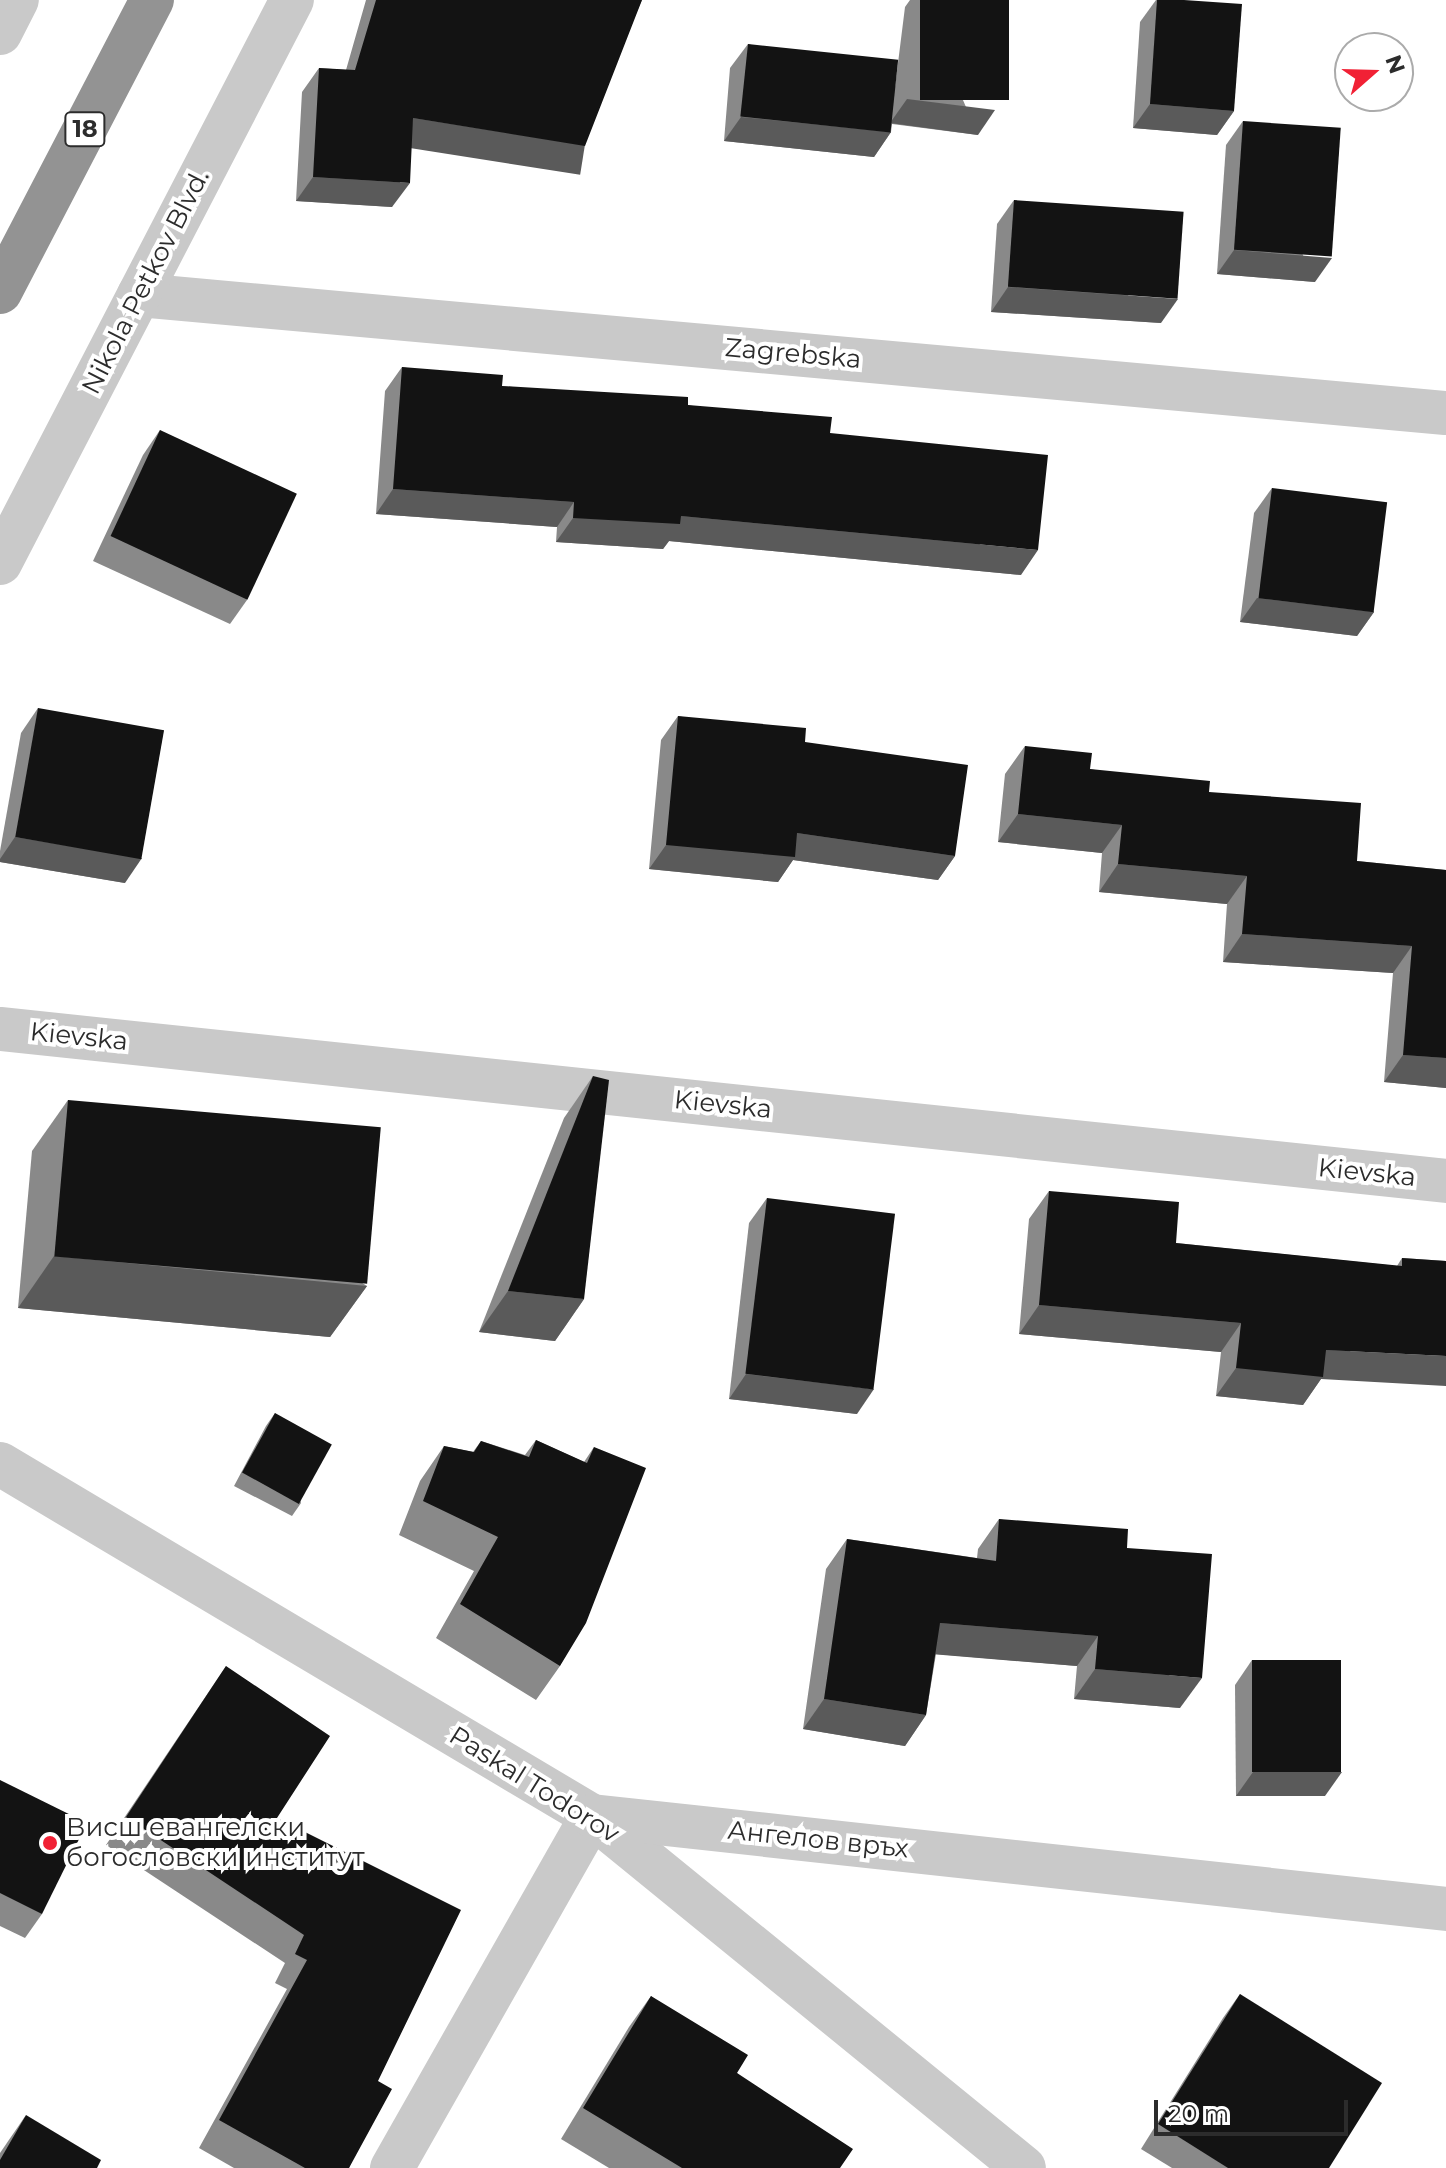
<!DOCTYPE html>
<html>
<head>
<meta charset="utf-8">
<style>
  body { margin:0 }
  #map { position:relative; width:1446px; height:2168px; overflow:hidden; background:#fff; font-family:Montserrat,sans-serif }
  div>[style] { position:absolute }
  .street>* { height:44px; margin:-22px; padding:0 22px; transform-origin:22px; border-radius:22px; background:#c9c9c9 }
  .highway>* { height:44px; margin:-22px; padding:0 22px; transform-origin:22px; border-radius:22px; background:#939393 }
  .wall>* { inset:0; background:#898989 }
  .shaded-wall>* { inset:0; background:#5a5a5a; transform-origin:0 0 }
  .building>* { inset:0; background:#131313; transform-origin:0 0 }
  .dots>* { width:22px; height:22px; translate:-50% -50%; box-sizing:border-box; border:4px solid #fff; border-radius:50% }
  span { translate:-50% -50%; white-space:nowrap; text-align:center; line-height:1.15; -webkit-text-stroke:8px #fff; paint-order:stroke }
  .shield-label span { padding:2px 6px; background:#fff; border:2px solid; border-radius:6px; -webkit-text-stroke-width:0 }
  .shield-label { font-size:24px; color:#2c2c2c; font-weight:700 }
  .street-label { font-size:26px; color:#2c2c2c }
  .poi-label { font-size:26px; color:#2c2c2c }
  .left { translate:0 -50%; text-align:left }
  .north { position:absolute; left:1334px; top:32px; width:80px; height:80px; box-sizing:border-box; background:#fff; border:2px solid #ababab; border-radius:50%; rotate:70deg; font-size:22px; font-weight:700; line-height:32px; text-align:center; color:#2c2c2c }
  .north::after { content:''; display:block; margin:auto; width:28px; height:36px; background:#f12135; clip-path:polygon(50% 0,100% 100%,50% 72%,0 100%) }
  .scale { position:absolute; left:1154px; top:2100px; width:194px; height:36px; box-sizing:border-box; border:4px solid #2c2c2c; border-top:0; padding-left:10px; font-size:24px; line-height:28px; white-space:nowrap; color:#2c2c2c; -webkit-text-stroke:6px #fff; paint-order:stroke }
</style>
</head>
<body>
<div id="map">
  <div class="street">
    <i style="left:0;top:33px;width:37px;rotate:-63deg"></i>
    <i style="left:139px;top:295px;width:1312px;rotate:5.16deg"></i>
    <i style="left:0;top:563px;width:634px;rotate:-62.59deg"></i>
    <i style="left:0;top:1029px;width:1454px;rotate:6deg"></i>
    <i style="left:0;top:1464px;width:689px;rotate:30.74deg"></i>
    <i style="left:592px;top:1816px;width:557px;rotate:39.17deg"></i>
    <i style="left:392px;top:2168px;width:405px;rotate:-60.4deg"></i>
    <i style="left:592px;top:1816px;width:859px;rotate:6.21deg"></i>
  </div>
  <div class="highway">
    <i style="left:0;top:292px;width:329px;rotate:-62.5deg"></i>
  </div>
  <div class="wall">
    <i style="clip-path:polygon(366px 0,642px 0,568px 171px,412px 145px,392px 207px,296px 201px,302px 92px,319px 68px,346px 70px)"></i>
    <i style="clip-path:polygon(910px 0,920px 0,978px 135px,892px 124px,891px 132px,874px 157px,724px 141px,730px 68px,748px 44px,895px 87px,905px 7px)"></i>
    <i style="clip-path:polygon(1156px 0,1184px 0,1234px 111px,1217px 135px,1133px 128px,1140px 22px)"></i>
    <i style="clip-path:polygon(1243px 121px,1315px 282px,1217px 274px,1226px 145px)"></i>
    <i style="clip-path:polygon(1014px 200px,1161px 323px,991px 312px,997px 224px)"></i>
    <i style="clip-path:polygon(402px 367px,502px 386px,688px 405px,830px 433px,1021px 575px,669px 541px,663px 549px,556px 542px,557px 527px,376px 514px,385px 391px)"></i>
    <i style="clip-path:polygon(160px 430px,247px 600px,230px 624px,93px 561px,143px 455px)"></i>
    <i style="clip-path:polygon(1272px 488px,1374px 612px,1357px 636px,1240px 622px,1254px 513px)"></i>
    <i style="clip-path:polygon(38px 708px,125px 883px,0 862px,0 851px,21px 733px)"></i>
    <i style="clip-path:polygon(678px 716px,805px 742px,955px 856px,938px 880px,793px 860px,778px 882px,649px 869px,661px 740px)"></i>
    <i style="clip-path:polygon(1025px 746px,1090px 769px,1209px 792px,1357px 861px,1446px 870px,1446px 1088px,1384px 1082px,1393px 973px,1223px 962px,1227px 904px,1099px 892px,1102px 853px,998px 842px,1005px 774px)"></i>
    <i style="clip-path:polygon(593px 1076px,584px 1299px,555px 1341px,479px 1332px,564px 1118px)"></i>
    <i style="clip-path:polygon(68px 1100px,367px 1286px,330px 1337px,18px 1308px,32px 1151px)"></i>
    <i style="clip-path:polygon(1049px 1191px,1176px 1243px,1397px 1266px,1402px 1258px,1446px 1261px,1321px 1379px,1303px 1405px,1216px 1396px,1221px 1352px,1019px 1334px,1029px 1219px)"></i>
    <i style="clip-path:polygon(767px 1198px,857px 1414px,729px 1399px,749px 1223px)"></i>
    <i style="clip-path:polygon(275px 1413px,301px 1503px,292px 1516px,234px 1486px,266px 1426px)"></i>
    <i style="clip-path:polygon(536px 1440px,584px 1462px,594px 1447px,560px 1666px,536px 1700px,436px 1638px,474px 1571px,399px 1535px,420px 1481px,444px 1446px,473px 1452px,481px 1441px,525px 1455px)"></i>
    <i style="clip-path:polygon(999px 1519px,1127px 1548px,1180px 1708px,1074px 1699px,1077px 1666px,936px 1654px,926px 1715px,905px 1746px,803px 1729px,826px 1569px,847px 1539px,977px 1558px,978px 1549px)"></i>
    <i style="clip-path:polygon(1252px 1660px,1325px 1796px,1236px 1796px,1235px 1685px)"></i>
    <i style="clip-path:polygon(226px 1666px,277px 1818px,378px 2081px,349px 2168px,234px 2168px,199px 2148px,287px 1989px,275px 1983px,285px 1963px,106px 1845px)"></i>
    <i style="clip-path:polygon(0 1780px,42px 1914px,25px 1938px,0 1926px)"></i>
    <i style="clip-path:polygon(1240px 1994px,1329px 2168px,1172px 2168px,1141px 2149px,1223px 2018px)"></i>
    <i style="clip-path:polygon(651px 1996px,737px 2073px,840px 2168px,609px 2168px,561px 2139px,629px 2027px)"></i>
    <i style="clip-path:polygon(26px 2115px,0 2168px,0 2153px)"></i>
  </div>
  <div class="shaded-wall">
    <i style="clip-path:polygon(907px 99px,995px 110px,978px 135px,890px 123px)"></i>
    <i style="clip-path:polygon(1150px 104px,1234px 111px,1217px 135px,1133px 128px)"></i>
    <i style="clip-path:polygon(741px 117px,891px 132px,874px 157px,724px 141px)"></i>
    <i style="left:413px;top:118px;width:174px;height:30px;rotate:9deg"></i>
    <i style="clip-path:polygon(313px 177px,410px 183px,392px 207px,296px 201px)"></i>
    <i style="clip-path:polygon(1234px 250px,1332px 258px,1315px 282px,1217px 274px)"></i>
    <i style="clip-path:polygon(1008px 287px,1178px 299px,1161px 323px,991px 312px)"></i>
    <i style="clip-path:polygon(393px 489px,574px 502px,557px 527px,376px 514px)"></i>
    <i style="clip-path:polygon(681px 516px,1038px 550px,1021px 575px,669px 541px,663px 549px,556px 542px,573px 518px)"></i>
    <i style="clip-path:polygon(1257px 598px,1374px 612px,1357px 636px,1240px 622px)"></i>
    <i style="clip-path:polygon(1018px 814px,1122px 825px,1102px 853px,998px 842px)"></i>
    <i style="clip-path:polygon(797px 833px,955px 856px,938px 880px,793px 860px,778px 882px,649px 869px,666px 845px)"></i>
    <i style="clip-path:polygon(15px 837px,142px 858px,125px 883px,0 862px,0 859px)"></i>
    <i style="clip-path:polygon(1118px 864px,1247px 876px,1227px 904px,1099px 892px)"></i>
    <i style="clip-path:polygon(1242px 934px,1412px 946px,1393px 973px,1223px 962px)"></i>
    <i style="clip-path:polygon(1403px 1055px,1446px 1058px,1446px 1088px,1384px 1082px)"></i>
    <i style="clip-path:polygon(54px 1256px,367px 1286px,330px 1337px,18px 1308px)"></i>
    <i style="clip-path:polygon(508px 1291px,584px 1299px,555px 1341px,479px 1332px)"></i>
    <i style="clip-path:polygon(1039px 1305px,1241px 1323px,1221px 1352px,1019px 1334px)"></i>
    <i style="clip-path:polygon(1326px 1350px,1446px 1356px,1446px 1386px,1321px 1379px,1303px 1405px,1216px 1396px,1236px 1368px)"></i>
    <i style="clip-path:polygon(746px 1374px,874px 1389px,857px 1414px,729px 1399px)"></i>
    <i style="clip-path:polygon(940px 1623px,1098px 1636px,1077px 1666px,919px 1653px)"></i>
    <i style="clip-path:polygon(1095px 1669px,1202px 1678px,1180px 1708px,1074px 1699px)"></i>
    <i style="clip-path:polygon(824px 1699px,926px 1715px,905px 1746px,803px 1729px)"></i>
    <i style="clip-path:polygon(1253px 1772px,1342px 1772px,1325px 1796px,1236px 1796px)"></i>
  </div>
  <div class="building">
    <i style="clip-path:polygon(376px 0,642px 0,585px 146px,413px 118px,410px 183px,313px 177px,319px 68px,355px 70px)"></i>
    <i style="left:920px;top:0;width:89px;height:100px"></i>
    <i style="clip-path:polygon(1157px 0,1184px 0,1242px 4px,1234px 111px,1150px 104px)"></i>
    <i style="left:748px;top:44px;width:151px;height:73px;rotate:6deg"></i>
    <i style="left:1243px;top:121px;width:98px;height:129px;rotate:4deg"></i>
    <i style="left:1014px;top:200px;width:170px;height:87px;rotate:4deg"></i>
    <i style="clip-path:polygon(402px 367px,503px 375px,502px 386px,688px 397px,688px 405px,832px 417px,830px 433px,1048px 455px,1038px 550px,681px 516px,680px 524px,573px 518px,574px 502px,393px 489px)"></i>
    <i style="left:160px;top:430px;width:151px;height:117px;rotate:25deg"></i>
    <i style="left:1272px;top:488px;width:116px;height:111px;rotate:7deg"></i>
    <i style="left:38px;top:708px;width:128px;height:131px;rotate:10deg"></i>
    <i style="clip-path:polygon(678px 716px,806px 728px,805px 742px,968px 765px,955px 856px,797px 833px,795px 857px,666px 845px)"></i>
    <i style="clip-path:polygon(1025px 746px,1092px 753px,1090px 769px,1210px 781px,1209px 792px,1361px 803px,1357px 861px,1446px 870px,1446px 1058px,1403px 1055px,1412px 946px,1242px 934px,1247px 876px,1118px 864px,1122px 825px,1018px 814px)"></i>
    <i style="clip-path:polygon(593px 1076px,609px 1080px,584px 1299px,508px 1291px)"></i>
    <i style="left:68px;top:1100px;width:314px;height:157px;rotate:5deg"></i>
    <i style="clip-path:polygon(1049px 1191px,1179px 1202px,1176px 1243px,1402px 1266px,1402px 1258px,1446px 1261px,1446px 1356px,1326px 1350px,1323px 1377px,1236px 1368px,1241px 1323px,1039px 1305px)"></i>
    <i style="left:767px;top:1198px;width:129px;height:177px;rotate:7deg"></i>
    <i style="left:275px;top:1413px;width:65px;height:68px;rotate:29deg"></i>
    <i style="clip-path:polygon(536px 1440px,587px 1463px,594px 1447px,646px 1468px,586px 1623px,560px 1666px,460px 1604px,498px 1537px,423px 1501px,444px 1446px,474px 1452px,481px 1441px,529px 1457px)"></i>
    <i style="clip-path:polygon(999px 1519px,1128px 1529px,1127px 1548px,1212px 1554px,1202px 1678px,1095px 1669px,1098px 1636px,940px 1623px,926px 1715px,824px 1699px,847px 1539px,996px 1561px)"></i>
    <i style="left:1252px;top:1660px;width:89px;height:112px"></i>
    <i style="clip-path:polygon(226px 1666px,330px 1736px,277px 1818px,461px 1910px,378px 2081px,392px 2089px,349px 2168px,305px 2168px,219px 2120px,307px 1960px,295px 1954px,304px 1935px,126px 1817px)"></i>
    <i style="clip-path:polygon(0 1780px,87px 1823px,42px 1914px,0 1893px)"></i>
    <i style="clip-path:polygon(1240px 1994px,1382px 2083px,1329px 2168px,1228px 2168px,1158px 2124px)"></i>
    <i style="clip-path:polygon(651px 1996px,748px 2055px,737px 2073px,853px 2149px,840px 2168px,682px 2168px,583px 2108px)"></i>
    <i style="clip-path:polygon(26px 2115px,101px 2160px,97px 2168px,0 2168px,0 2160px)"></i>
  </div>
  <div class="dots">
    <i style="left:50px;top:1843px;background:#f12135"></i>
  </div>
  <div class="shield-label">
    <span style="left:85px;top:129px">18</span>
  </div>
  <div class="street-label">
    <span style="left:146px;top:282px;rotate:-63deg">Nikola Petkov Blvd.</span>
    <span style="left:793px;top:354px;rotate:5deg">Zagrebska</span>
    <span style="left:79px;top:1037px;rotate:6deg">Kievska</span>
    <span style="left:723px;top:1105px;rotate:6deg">Kievska</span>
    <span style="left:1367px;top:1173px;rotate:6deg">Kievska</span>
    <span style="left:534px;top:1785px;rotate:32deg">Paskal Todorov</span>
    <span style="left:818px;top:1840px;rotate:6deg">Ангелов връх</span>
  </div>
  <div class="poi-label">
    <span class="left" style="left:66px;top:1843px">Висш евангелски<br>богословски институт</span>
  </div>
  <div class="north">N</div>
  <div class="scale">20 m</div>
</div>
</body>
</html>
